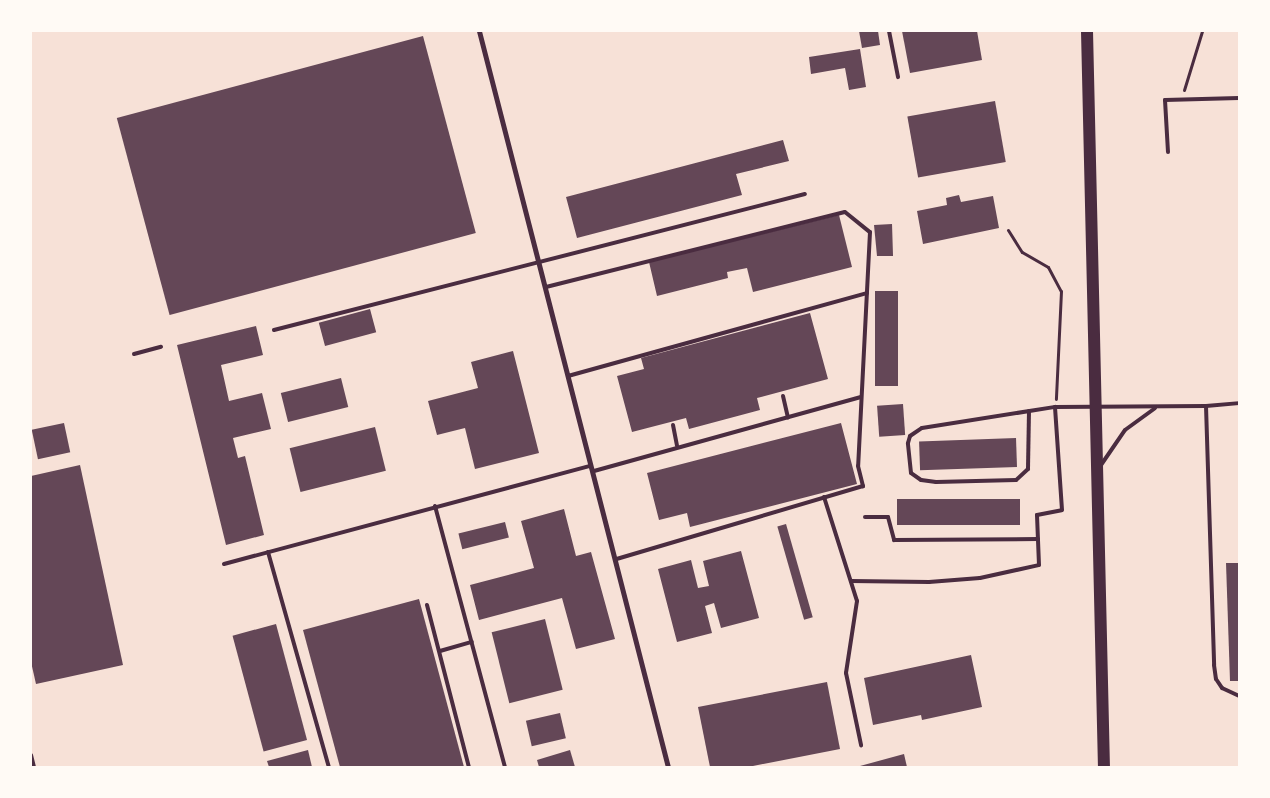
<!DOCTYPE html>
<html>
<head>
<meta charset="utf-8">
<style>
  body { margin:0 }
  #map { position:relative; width:1270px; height:798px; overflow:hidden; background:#f7e1d7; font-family:"Fira Sans Condensed",sans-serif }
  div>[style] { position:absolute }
  .building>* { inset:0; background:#644757; transform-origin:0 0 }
  .path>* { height:3px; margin:-1.5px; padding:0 1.5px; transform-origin:1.5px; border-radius:1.5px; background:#4a2c40 }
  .service>* { height:4px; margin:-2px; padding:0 2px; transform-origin:2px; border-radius:2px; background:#4a2c40 }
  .minor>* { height:5px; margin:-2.5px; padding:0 2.5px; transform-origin:2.5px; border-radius:2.5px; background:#4a2c40 }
  .primary>* { height:12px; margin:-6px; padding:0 6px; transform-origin:6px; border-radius:6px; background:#4a2c40 }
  span { translate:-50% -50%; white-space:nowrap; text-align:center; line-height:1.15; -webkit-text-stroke:4px #fffaf5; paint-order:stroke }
  .frame { position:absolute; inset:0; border:32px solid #fffaf5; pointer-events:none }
</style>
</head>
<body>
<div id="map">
  <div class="building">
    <i style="clip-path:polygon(859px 31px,878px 31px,880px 45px,862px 48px)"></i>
    <i style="clip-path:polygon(902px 31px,977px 31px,982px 60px,910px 73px)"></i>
    <i style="left:423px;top:36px;width:204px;height:317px;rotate:75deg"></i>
    <i style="clip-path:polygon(860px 49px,866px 87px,849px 90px,845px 68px,811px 74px,809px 57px)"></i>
    <i style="left:995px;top:101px;width:62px;height:89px;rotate:80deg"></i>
    <i style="clip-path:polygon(783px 140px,789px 161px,736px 174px,742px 195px,577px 238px,566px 197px)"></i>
    <i style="clip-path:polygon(959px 195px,961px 202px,993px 196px,999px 228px,923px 244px,917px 211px,947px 205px,946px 198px)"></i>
    <i style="clip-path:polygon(839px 215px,852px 267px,753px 292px,747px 268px,727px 272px,728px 278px,657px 296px,649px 262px)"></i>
    <i style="clip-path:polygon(892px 224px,893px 256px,877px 256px,874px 225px)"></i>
    <i style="left:875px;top:291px;width:23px;height:95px"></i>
    <i style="left:370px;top:309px;width:24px;height:53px;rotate:75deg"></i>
    <i style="clip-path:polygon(810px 313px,828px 379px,757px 398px,760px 410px,689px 429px,686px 418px,632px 432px,617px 376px,644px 369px,641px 358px)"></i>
    <i style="clip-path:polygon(256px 326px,263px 355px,221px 365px,229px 401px,262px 393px,271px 429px,233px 438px,238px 458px,245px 456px,264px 535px,226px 545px,177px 345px)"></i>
    <i style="clip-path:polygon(513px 351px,539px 453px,475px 469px,465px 428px,437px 435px,428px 401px,478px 388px,471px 362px)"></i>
    <i style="left:341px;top:378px;width:30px;height:62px;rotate:76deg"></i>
    <i style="left:903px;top:404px;width:31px;height:26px;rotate:86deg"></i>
    <i style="left:64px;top:423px;width:30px;height:33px;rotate:78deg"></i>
    <i style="clip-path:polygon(841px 423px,857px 484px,690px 527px,687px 513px,659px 520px,647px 473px)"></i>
    <i style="left:375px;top:427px;width:45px;height:88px;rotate:76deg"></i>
    <i style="left:1016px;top:438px;width:29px;height:97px;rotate:88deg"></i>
    <i style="clip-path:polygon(80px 465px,123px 665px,36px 684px,31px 662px,31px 476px)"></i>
    <i style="left:1020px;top:499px;width:26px;height:123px;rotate:90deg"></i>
    <i style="clip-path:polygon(564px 509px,576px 556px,591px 552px,615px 639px,576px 649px,562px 598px,479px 620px,470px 585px,534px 568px,521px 521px)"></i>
    <i style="left:505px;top:522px;width:16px;height:48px;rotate:76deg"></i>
    <i style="left:786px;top:524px;width:97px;height:9px;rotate:74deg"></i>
    <i style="clip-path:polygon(741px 551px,759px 618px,721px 628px,714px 603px,705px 606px,712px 633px,677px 642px,658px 569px,691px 560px,698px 588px,709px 586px,703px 561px)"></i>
    <i style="clip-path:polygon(1226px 563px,1239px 563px,1239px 681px,1230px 681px)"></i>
    <i style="clip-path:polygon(419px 599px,464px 767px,340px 767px,303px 630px)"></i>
    <i style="left:545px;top:619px;width:73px;height:55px;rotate:76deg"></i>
    <i style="left:276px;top:624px;width:120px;height:45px;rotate:75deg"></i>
    <i style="clip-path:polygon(971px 655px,982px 707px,922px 720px,921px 715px,873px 725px,864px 678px)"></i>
    <i style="clip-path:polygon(827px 682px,840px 749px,748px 767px,710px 767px,698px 707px)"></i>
    <i style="left:560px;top:713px;width:26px;height:35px;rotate:77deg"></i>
    <i style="clip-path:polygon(308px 750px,312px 767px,269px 767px,267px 761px)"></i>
    <i style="clip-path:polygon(570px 750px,575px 767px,539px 767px,537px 760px)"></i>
    <i style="clip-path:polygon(904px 754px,907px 767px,860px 767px,860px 766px)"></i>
  </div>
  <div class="path">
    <i style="left:1184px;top:90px;width:62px;rotate:-73deg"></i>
    <i style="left:1008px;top:230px;width:26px;rotate:58deg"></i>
    <i style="left:1022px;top:252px;width:30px;rotate:30deg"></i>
    <i style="left:1048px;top:267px;width:27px;rotate:62deg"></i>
    <i style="left:1061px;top:291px;width:108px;rotate:92.7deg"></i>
  </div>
  <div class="service">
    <i style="left:889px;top:31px;width:47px;rotate:78.9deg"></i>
    <i style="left:1168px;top:152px;width:52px;rotate:-93.3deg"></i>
    <i style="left:1165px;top:100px;width:74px;rotate:-1.5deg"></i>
    <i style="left:546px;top:287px;width:308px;rotate:-14.1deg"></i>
    <i style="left:845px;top:212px;width:32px;rotate:39deg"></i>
    <i style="left:870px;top:232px;width:234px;rotate:92.9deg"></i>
    <i style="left:858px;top:466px;width:21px;rotate:76deg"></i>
    <i style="left:863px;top:486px;width:257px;rotate:163.5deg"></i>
    <i style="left:274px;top:330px;width:548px;rotate:-14.37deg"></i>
    <i style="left:134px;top:354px;width:28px;rotate:-15deg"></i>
    <i style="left:568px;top:376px;width:310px;rotate:-15.5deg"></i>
    <i style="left:783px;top:396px;width:22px;rotate:77deg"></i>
    <i style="left:1206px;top:406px;width:259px;rotate:88.2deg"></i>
    <i style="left:1214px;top:665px;width:14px;rotate:82deg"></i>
    <i style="left:1216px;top:679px;width:11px;rotate:56deg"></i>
    <i style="left:1222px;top:688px;width:19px;rotate:25deg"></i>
    <i style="left:1029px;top:411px;width:58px;rotate:91deg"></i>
    <i style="left:1028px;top:469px;width:16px;rotate:137deg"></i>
    <i style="left:1016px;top:480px;width:80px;rotate:178.6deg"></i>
    <i style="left:936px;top:482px;width:15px;rotate:-172deg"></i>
    <i style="left:921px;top:480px;width:12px;rotate:-145deg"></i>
    <i style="left:911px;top:473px;width:30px;rotate:-96deg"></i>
    <i style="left:908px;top:443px;width:7px;rotate:-74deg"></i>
    <i style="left:910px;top:436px;width:14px;rotate:-34deg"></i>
    <i style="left:922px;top:428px;width:135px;rotate:-9deg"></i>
    <i style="left:1055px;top:407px;width:151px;rotate:-0.4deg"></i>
    <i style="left:1206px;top:406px;width:33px;rotate:-5deg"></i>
    <i style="left:673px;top:425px;width:21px;rotate:79deg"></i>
    <i style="left:1101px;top:465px;width:42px;rotate:-55.6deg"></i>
    <i style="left:1125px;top:430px;width:37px;rotate:-36deg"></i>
    <i style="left:594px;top:471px;width:277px;rotate:-15.5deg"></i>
    <i style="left:824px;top:497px;width:109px;rotate:72.4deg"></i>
    <i style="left:857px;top:601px;width:73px;rotate:98.7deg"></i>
    <i style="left:846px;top:673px;width:74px;rotate:78.2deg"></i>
    <i style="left:435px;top:506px;width:270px;rotate:75deg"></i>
    <i style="left:865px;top:517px;width:23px"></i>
    <i style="left:888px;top:517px;width:24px;rotate:75deg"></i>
    <i style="left:894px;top:540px;width:144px;rotate:-0.4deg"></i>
    <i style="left:268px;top:552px;width:223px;rotate:74.2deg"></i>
    <i style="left:224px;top:564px;width:380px;rotate:-15deg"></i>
    <i style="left:851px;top:581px;width:78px;rotate:0.7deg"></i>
    <i style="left:929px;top:582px;width:51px;rotate:-4.5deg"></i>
    <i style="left:980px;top:578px;width:60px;rotate:-12.4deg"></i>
    <i style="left:1039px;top:565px;width:50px;rotate:-92.3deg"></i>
    <i style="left:1037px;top:515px;width:25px;rotate:-11deg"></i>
    <i style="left:1062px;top:510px;width:103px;rotate:-93.9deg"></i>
    <i style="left:427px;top:605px;width:167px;rotate:75.5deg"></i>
    <i style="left:440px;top:651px;width:33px;rotate:-16deg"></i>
    <i style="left:31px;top:755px;width:12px;rotate:76deg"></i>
  </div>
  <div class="minor">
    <i style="left:479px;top:31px;width:760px;rotate:75.6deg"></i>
  </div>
  <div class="primary">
    <i style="left:1087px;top:31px;width:736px;rotate:88.68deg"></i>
  </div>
  <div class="frame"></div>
</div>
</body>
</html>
